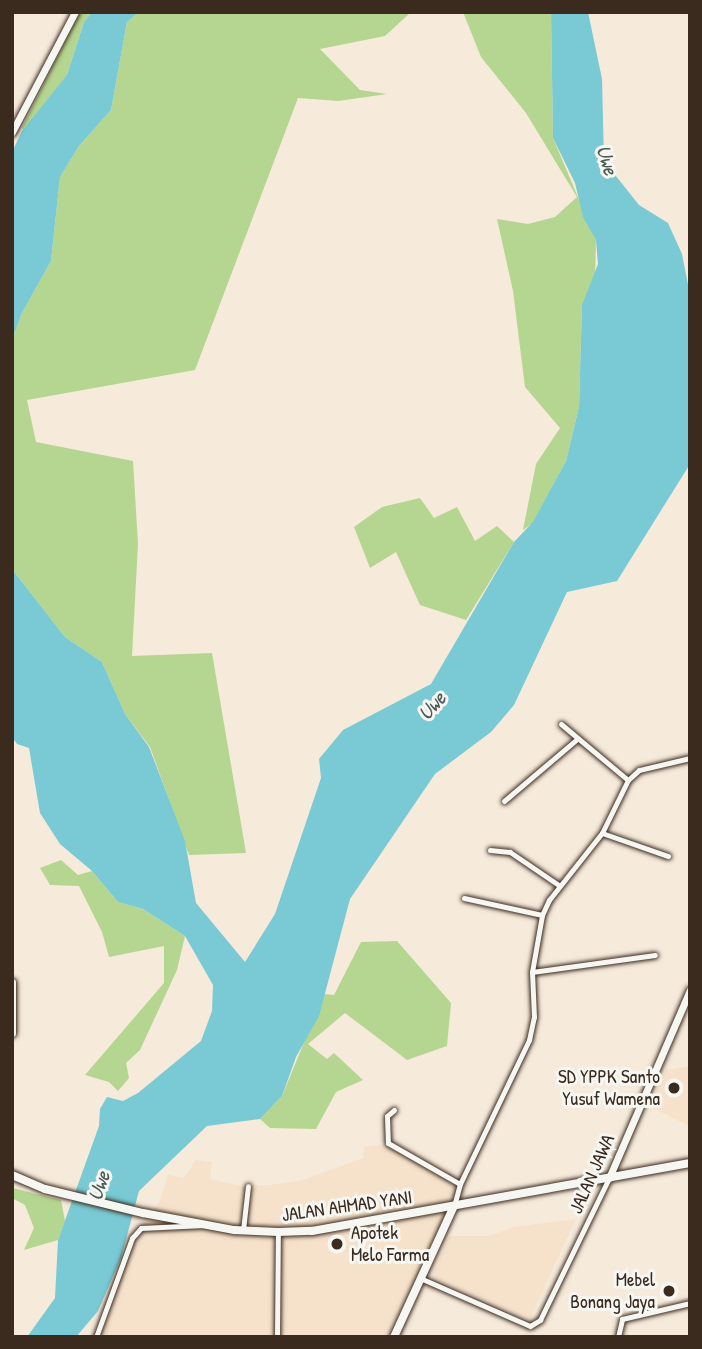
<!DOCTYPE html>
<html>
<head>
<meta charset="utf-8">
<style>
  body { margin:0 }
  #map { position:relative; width:702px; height:1349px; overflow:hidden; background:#f6eadb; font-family:"Patrick Hand",sans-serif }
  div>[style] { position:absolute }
  .built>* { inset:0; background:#f6e2cb }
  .green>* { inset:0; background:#b5d690 }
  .water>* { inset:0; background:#79cad4 }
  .roads { filter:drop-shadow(0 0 2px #3b2a1e) drop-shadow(0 0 2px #3b2a1e) }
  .minor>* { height:5px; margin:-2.5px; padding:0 2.5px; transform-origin:2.5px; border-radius:2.5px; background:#f6f6f2 }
  .tertiary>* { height:7px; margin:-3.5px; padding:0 3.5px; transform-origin:3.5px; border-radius:3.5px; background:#f6f6f2 }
  .secondary>* { height:8px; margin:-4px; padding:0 4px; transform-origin:4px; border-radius:4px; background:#f6f6f2 }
  .dots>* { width:19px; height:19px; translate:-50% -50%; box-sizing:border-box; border:4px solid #f6f6f2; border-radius:50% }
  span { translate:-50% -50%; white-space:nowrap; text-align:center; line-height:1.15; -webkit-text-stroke:6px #f6f6f2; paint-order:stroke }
  .poi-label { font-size:19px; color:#3b2a1e }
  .right { translate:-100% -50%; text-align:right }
  .left { translate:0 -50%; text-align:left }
  .street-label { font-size:19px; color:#3b2a1e }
  .water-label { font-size:21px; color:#4e5a55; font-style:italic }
  .frame { position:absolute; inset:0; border:14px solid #3b2a1e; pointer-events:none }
</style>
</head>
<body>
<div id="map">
  <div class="built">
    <i style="clip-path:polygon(690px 1066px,690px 1125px,687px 1125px,649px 1106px,666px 1070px)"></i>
    <i style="clip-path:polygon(386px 1144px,459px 1188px,388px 1337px,95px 1337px,135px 1231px,159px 1203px,168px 1175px,184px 1178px,196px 1160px,212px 1162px,210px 1179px,240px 1186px,269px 1185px,303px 1180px,363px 1158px,364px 1147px)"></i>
    <i style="clip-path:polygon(576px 1219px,529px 1321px,432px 1277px,449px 1236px,489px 1236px,513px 1227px)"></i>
  </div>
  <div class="green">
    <i style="clip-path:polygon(80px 12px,92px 12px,84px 22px,67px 75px,27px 136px,22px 128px)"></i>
    <i style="clip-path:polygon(139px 12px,411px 12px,385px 36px,320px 49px,360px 90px,387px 94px,338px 101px,298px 98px,195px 370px,27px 400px,36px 442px,133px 461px,138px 544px,132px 656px,212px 653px,246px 853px,189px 855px,150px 747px,125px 714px,102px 662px,65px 637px,12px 569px,12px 340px,22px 313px,51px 261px,60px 177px,79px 146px,111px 110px,127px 22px)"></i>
    <i style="clip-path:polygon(463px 12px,551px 12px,553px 138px,596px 240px,595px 277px,582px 305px,579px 407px,566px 461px,533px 523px,523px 530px,536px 464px,560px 428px,525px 387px,513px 291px,497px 219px,528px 224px,555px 217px,577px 197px,526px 113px,481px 57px)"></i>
    <i style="clip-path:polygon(420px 498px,434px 518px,457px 507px,475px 541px,497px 526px,514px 542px,466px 620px,420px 605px,396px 552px,370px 568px,354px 527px,382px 507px)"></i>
    <i style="clip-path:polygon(61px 860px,78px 875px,92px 871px,118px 902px,143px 909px,185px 936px,177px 970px,140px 1050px,126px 1063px,129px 1078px,118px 1091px,109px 1082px,85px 1075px,164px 983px,164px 946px,109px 957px,102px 932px,79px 886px,50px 885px,40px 868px)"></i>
    <i style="clip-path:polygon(397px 941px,451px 1003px,447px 1046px,407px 1060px,345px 1013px,308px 1044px,327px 1059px,334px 1053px,363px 1080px,336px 1092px,316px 1129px,270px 1128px,260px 1119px,282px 1096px,324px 994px,334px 995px,361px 942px)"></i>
    <i style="clip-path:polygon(12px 1188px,61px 1200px,65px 1221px,58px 1240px,24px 1250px,34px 1228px,25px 1205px,12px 1198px)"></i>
  </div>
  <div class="water">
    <i style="clip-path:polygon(92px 12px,139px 12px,127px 22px,111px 110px,79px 146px,60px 177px,51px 261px,22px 313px,12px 340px,12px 152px,22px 131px,67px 75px,84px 22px)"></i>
    <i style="clip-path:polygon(551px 12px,588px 12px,602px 79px,604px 161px,639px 205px,668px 223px,682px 254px,690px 295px,690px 464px,617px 581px,567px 592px,514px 705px,491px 732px,435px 774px,350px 899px,319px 1016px,296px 1057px,282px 1096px,260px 1119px,207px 1126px,139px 1191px,121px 1258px,98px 1311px,76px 1337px,27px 1337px,55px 1298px,58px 1240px,99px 1126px,100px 1109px,107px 1097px,123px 1101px,138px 1093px,201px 1041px,212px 1011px,213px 985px,185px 936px,143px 909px,118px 902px,92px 871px,60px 844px,40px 813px,29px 748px,17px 744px,12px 737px,12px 569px,65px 637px,102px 662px,125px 714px,149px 747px,185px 841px,196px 903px,245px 962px,275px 914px,321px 778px,319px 759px,343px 730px,431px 684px,514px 542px,533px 522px,566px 461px,579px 407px,582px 305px,598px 264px,596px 240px,583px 217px,575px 183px,553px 138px)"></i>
  </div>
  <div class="roads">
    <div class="minor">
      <i style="left:561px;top:724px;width:87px;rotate:39.9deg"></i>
      <i style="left:504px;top:801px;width:96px;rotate:-40.3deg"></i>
      <i style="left:602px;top:833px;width:70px;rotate:19.2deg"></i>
      <i style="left:490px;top:850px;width:20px;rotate:6deg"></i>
      <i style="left:510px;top:852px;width:60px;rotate:34.2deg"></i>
      <i style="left:464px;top:898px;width:80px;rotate:12.3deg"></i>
      <i style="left:532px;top:972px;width:124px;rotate:-7.9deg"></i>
      <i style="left:394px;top:1110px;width:9px;rotate:139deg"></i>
      <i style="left:387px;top:1116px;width:27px;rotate:88deg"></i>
      <i style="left:388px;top:1143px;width:83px;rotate:29.7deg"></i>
      <i style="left:454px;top:1206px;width:23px;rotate:-75deg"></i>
      <i style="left:460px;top:1184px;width:160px;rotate:-64.4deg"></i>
      <i style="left:529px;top:1040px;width:24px;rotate:-78deg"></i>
      <i style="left:534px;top:1017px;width:45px;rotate:-92.5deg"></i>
      <i style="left:532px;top:972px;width:58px;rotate:-80deg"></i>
      <i style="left:542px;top:915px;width:17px;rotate:-65deg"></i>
      <i style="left:549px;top:900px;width:85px;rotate:-51.7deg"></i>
      <i style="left:602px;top:833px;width:59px;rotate:-63.9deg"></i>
      <i style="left:628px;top:780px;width:15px;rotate:-42deg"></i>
      <i style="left:639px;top:770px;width:52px;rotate:-13.2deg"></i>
      <i style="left:243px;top:1230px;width:44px;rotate:-83.5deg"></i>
      <i style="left:420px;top:1278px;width:120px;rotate:23.6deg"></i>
      <i style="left:530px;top:1326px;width:12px;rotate:-31deg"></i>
      <i style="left:540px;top:1320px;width:158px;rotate:-64.1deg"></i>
      <i style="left:96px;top:1337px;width:105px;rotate:-70deg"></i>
      <i style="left:132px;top:1238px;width:13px;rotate:-48deg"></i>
      <i style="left:141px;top:1228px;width:63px;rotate:-2.7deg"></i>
      <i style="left:277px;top:1337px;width:105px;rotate:-89.5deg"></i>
      <i style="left:618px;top:1337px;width:18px;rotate:-77deg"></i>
      <i style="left:622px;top:1319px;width:70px;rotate:-13.2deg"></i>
    </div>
    <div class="tertiary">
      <i style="left:12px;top:132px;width:136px;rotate:-62.3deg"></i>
      <i style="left:12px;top:982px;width:51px;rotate:90deg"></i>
      <i style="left:609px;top:1178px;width:205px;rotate:-66.7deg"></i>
    </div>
    <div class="secondary">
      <i style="left:12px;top:1175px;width:36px;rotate:23deg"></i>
      <i style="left:45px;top:1189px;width:101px;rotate:13.8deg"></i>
      <i style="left:143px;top:1213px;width:93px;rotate:10.6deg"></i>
      <i style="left:234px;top:1230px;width:44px;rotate:2.6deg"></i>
      <i style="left:278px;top:1232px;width:34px;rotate:-2deg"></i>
      <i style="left:312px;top:1231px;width:384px;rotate:-10.2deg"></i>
      <i style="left:394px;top:1337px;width:144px;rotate:-65.4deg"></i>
    </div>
  </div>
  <div class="dots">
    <i style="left:674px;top:1088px;background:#3b2a1e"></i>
    <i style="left:337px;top:1244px;background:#3b2a1e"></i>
    <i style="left:669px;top:1291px;background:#3b2a1e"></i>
  </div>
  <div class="poi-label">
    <span class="right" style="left:660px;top:1088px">SD YPPK Santo<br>Yusuf Wamena</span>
    <span class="left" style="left:351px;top:1244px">Apotek<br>Melo Farma</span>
    <span class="right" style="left:655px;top:1291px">Mebel<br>Bonang Jaya</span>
  </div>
  <div class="street-label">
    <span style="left:592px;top:1174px;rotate:-66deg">JALAN JAWA</span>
    <span style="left:347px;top:1206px;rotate:-8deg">JALAN AHMAD YANI</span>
  </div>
  <div class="water-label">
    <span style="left:607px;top:160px;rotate:73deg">Uwe</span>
    <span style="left:432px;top:706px;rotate:-48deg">Uwe</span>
    <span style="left:99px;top:1186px;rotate:-71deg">Uwe</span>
  </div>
  <div class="frame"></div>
</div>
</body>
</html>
